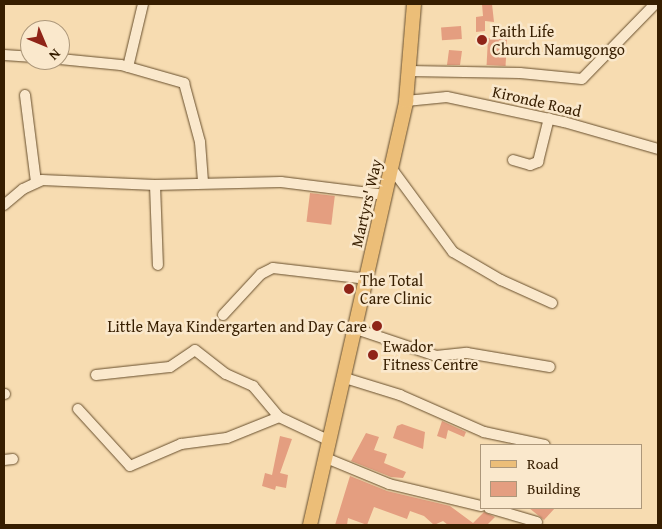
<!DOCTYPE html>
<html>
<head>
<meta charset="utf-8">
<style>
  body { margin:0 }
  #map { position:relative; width:662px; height:529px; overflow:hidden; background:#f7dcb1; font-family:"Gentium Book Plus",serif }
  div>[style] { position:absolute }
  .building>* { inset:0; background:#e49e80; transform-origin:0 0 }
  .roads { filter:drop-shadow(0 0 1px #674e2c) drop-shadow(0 0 1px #674e2c) }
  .minor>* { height:10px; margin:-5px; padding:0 5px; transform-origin:5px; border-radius:5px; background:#fae8cc }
  .major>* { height:14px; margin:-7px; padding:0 7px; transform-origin:7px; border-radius:7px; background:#ecbe78 }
  .dots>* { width:14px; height:14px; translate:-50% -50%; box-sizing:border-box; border:2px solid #fae8cc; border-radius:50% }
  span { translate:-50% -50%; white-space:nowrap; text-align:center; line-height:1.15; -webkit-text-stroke:5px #fae8cc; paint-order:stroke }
  .poi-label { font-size:16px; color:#371e00 }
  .left { translate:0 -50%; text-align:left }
  .right { translate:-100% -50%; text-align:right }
  .street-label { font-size:16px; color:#371e00 }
  .frame { position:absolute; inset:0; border:5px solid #371e00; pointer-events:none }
  .legend { position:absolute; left:480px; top:444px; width:162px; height:65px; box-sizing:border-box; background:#fae8cc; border:1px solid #ac977a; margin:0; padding:6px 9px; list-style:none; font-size:15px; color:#371e00 }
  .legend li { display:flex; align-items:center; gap:10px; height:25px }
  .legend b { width:25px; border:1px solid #ac977a }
  .north { position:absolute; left:20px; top:20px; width:50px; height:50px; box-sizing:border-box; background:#fae8cc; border:1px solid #ac977a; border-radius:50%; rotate:135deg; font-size:14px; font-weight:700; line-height:20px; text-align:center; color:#371e00 }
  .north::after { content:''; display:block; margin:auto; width:18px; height:22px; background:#8f2418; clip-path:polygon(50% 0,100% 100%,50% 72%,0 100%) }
</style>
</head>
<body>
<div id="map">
  <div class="building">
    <i style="clip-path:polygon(482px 4px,492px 4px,494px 22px,485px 21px,485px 31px,476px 32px,476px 17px,483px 16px)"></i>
    <i style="left:461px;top:26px;width:13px;height:20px;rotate:86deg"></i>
    <i style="left:488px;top:38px;width:19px;height:27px;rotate:3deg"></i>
    <i style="clip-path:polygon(449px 50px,462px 51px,460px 65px,447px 65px)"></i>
    <i style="left:310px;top:193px;width:25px;height:29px;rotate:7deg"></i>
    <i style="clip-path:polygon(442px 421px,466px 432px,464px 437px,448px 430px,446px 439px,437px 436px)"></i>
    <i style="clip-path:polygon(402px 424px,425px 432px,423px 449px,393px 438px,397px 426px)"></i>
    <i style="clip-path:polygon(366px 433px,379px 437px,374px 450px,387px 454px,384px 463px,406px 472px,403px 478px,391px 477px,351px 461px)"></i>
    <i style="clip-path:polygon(280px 436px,292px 439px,280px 473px,288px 475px,286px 488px,276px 486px,275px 490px,262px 486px,265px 473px,272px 475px)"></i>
    <i style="clip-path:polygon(350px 476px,387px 491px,450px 506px,473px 523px,484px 512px,495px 517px,487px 525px,448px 525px,443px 521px,434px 525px,424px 516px,410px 511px,407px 519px,374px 507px,367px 525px,348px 518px,347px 525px,335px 525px)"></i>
    <i style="clip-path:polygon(529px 508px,555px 508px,544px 520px)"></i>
  </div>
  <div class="roads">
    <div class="minor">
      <i style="left:4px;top:55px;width:26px;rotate:4deg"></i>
      <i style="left:60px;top:59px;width:61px;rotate:5.6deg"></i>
      <i style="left:121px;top:65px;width:66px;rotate:15.9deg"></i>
      <i style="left:184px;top:83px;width:61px;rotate:74.8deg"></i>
      <i style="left:200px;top:142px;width:40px;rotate:85.7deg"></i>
      <i style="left:128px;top:67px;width:65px;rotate:-76.6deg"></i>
      <i style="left:409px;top:71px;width:111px;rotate:1deg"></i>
      <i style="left:520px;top:73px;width:62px;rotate:5.5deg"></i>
      <i style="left:582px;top:79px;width:105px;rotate:-45.8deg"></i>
      <i style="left:25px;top:95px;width:88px;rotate:82.8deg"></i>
      <i style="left:406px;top:101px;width:41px;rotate:-5.6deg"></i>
      <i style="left:447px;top:97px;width:120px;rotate:12.1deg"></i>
      <i style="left:564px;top:122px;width:98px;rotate:16deg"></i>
      <i style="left:513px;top:160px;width:18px;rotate:16deg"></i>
      <i style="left:530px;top:165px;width:9px;rotate:-21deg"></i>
      <i style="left:538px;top:162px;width:45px;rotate:-76deg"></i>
      <i style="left:392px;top:169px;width:103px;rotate:53.7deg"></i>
      <i style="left:453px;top:252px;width:56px;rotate:30.3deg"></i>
      <i style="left:501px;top:280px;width:56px;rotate:24.3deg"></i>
      <i style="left:155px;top:185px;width:80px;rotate:87.9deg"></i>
      <i style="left:4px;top:205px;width:25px;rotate:-40deg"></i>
      <i style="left:23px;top:189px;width:21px;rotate:-25deg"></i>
      <i style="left:42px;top:180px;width:113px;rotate:2.5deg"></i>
      <i style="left:155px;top:185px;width:126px;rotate:-1.4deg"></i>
      <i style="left:281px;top:182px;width:105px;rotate:7.1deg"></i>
      <i style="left:223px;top:315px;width:56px;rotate:-47.2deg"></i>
      <i style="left:261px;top:274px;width:13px;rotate:-27deg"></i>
      <i style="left:273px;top:268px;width:95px;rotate:6.7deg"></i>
      <i style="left:356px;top:329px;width:84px;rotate:18.6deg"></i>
      <i style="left:436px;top:356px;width:31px;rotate:-6deg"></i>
      <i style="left:467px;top:353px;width:84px;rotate:9.6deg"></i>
      <i style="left:96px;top:375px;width:74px;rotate:-6.2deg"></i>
      <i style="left:170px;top:367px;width:30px;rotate:-34deg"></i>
      <i style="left:195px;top:350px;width:39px;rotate:38deg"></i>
      <i style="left:226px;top:374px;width:30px;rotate:24deg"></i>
      <i style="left:253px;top:386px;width:40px;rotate:50deg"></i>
      <i style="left:345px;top:378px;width:58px;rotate:17.2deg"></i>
      <i style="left:400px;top:395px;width:92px;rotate:23.8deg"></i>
      <i style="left:484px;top:432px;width:62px;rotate:12deg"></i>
      <i style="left:4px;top:394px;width:1px"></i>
      <i style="left:78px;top:409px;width:77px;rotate:47.6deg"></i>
      <i style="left:130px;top:466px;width:56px;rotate:-23.3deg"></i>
      <i style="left:181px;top:444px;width:46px;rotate:-7.4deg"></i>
      <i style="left:227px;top:438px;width:56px;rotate:-22deg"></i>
      <i style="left:279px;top:417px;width:56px;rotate:25.2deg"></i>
      <i style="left:326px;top:458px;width:68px;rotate:22.4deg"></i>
      <i style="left:389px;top:484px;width:95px;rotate:13.4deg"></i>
      <i style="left:4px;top:460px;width:9px;rotate:-6deg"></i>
      <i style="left:489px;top:508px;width:50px;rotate:16.3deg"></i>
    </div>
    <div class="major">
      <i style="left:310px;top:525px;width:435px;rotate:-77.2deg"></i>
      <i style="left:406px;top:101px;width:97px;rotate:-85.3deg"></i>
    </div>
  </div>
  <div class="dots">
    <i style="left:482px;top:40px;background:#8f2418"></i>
    <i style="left:349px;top:289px;background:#8f2418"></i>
    <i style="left:377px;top:326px;background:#8f2418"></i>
    <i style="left:373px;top:355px;background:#8f2418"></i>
  </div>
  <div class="poi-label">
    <span class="left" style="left:492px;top:40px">Faith Life<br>Church Namugongo</span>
    <span class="left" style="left:360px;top:289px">The Total<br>Care Clinic</span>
    <span class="right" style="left:367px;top:326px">Little Maya Kindergarten and Day Care</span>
    <span class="left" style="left:383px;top:355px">Ewador<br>Fitness Centre</span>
  </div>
  <div class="street-label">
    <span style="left:537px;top:101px;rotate:13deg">Kironde Road</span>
    <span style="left:366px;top:203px;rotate:-77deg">Martyrs' Way</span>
  </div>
  <div class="frame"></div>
  <ul class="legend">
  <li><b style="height:6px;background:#ecbe78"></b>Road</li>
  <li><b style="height:14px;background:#e49e80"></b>Building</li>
  </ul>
  <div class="north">N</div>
</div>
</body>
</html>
